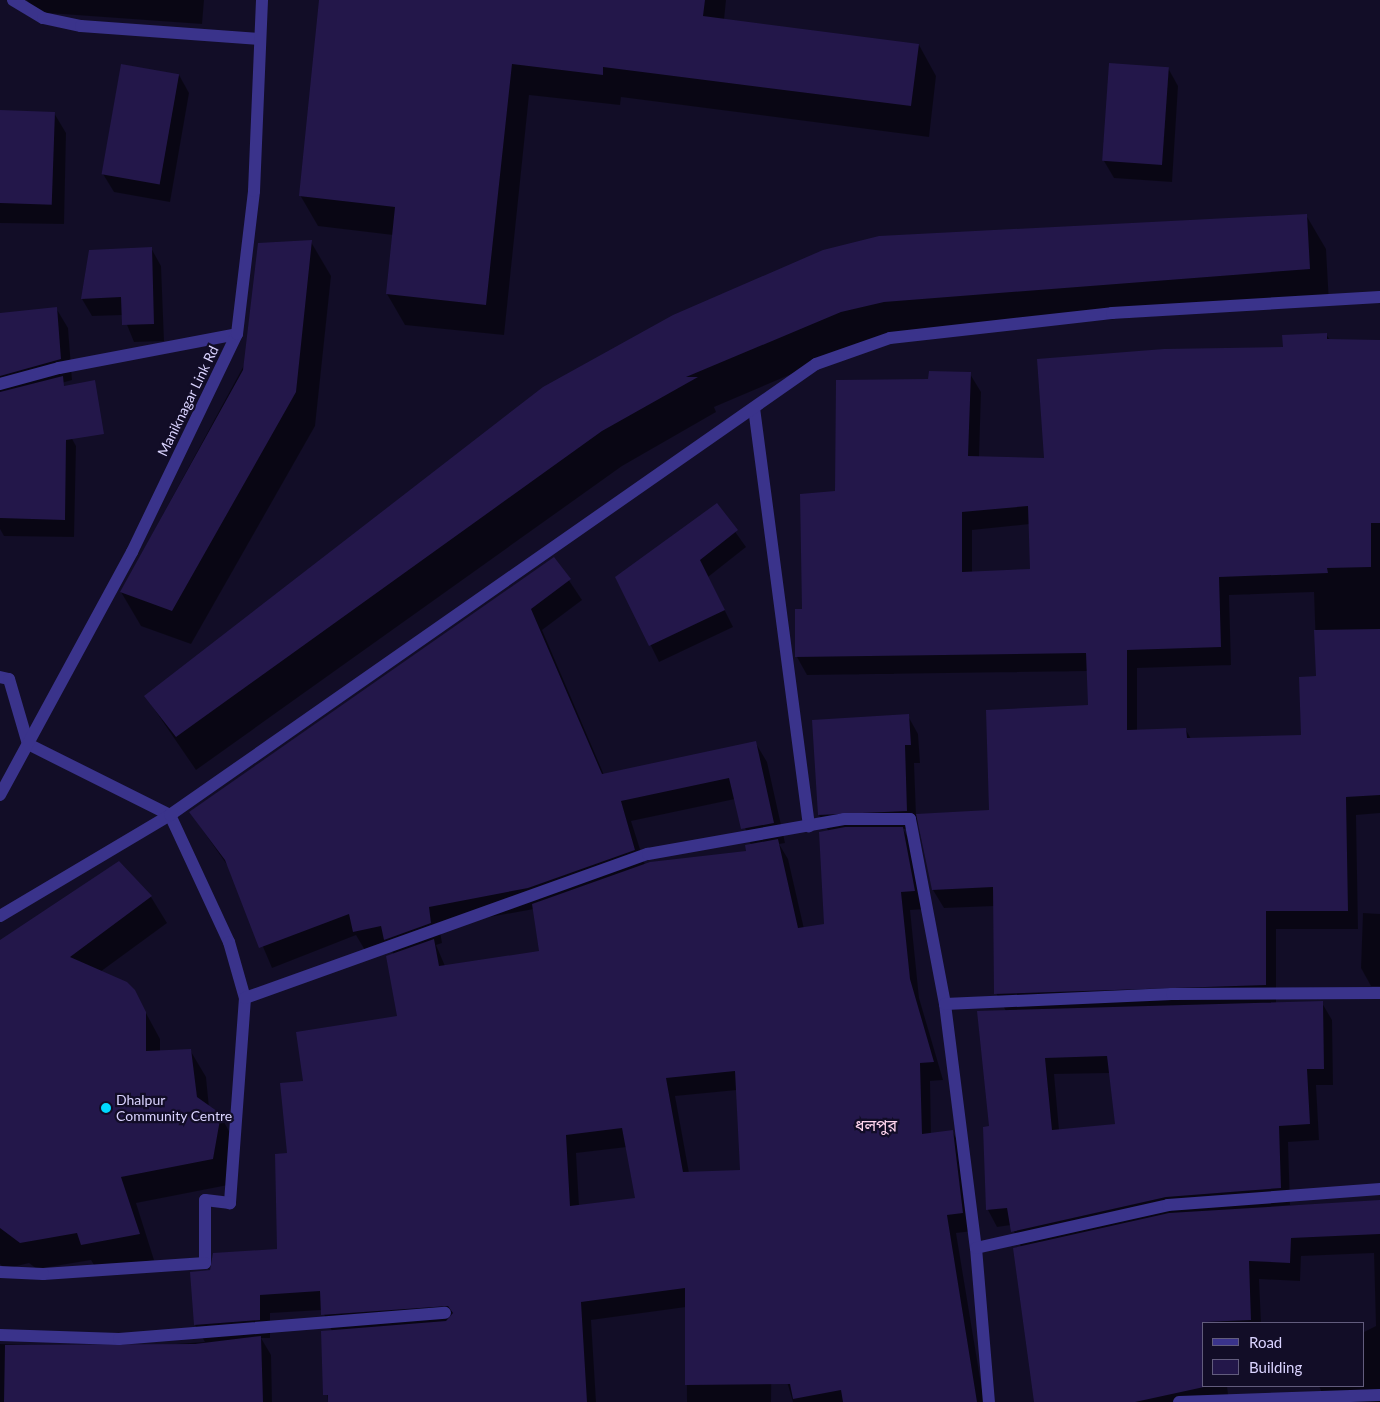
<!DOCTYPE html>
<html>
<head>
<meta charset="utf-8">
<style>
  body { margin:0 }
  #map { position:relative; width:1380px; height:1402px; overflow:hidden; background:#120d27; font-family:Lato,"Noto Sans Bengali",sans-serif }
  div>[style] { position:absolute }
  .shadow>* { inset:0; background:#0007 }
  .building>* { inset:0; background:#23174a; transform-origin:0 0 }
  .minor>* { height:12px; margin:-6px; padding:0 6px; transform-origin:6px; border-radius:6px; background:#3a338b }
  .dots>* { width:14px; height:14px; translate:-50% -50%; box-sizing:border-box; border:2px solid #120d27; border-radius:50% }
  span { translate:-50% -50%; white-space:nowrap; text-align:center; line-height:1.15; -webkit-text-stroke:4.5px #120d27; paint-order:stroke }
  .street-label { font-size:14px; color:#dad3ff }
  .poi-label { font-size:14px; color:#dad3ff }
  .left { translate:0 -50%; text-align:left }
  .quarter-label { font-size:16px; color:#ffd5ee }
  .legend { position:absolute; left:1202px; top:1322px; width:162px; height:65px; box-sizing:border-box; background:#120d27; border:1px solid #625c7d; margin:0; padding:6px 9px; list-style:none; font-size:15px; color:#dad3ff }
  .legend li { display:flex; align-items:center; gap:10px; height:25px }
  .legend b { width:25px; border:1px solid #625c7d }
</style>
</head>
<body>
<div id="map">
  <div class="shadow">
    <i style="clip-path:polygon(27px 0,204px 0,202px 24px,34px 12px)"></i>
    <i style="clip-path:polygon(322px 0,726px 0,724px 20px,919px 45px,936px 76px,929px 137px,621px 97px,620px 105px,529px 95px,504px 335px,405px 325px,387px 294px,393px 235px,318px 226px,300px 195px)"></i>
    <i style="clip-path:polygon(1168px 68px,1178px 86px,1172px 182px,1114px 178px,1104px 161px)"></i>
    <i style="clip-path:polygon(179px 75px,189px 93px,170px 202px,114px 192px,103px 174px)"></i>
    <i style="clip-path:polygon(0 111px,54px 113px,66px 133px,64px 224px,0 223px)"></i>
    <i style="clip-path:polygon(1306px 215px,1326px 249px,1329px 303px,904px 335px,860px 345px,714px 407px,716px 412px,622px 466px,196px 770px,146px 697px,674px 316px)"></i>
    <i style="clip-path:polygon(311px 242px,331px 276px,315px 426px,191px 644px,141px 626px,121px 592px)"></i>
    <i style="clip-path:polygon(151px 248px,161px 266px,164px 341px,134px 342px,123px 315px,92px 316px,82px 299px)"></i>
    <i style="clip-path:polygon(56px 308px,68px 328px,72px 380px,0 400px,0 315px)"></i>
    <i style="clip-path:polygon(evenodd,1326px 334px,1330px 340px,1380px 341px,1380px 813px,1356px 815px,1358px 929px,1276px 929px,1276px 1004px,1322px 1003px,1332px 1020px,1333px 1085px,1316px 1085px,1319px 1140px,1288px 1142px,1290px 1205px,1274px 1206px,1380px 1203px,1380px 1402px,1326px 1402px,1319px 1386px,1364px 1386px,1364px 1332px,1376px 1326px,1374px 1253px,1301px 1256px,1300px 1281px,1259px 1279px,1261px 1323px,1204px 1323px,1204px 1386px,1227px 1386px,1229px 1402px,1036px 1402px,1021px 1247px,1011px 1225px,997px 1227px,988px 1210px,991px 1127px,1006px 1011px,996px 993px,995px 906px,944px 908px,933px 890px,918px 816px,917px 828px,903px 829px,913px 847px,925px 909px,910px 910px,919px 998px,943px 1080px,930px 1081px,931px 1134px,952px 1131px,963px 1150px,973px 1231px,956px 1233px,984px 1402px,793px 1402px,772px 1331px,771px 1402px,687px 1402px,686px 1307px,591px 1320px,596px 1402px,328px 1402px,322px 1332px,332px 1331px,322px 1310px,270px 1313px,270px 1338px,261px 1338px,271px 1355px,272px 1402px,0 1402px,0 1344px,119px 1348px,205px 1342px,195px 1325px,211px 1271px,278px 1251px,289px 1154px,305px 1082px,398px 1017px,394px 955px,389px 946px,366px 952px,356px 935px,272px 968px,230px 869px,190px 812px,554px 558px,582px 600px,542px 630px,604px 775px,755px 742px,767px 762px,785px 843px,779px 844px,788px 859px,804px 929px,826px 925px,829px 832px,819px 815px,813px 721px,908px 716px,918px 734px,920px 763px,914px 763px,916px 815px,990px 811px,1089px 706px,1088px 671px,807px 675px,797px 657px,803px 610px,836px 493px,930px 380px,970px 374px,981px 392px,979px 457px,1045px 460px,1284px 348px,1326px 334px,1030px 524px,1031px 570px,972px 573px,972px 530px,1030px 524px,1326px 334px,1314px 592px,1317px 678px,1302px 736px,1191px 739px,1186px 730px,1137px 731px,1137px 668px,1231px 665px,1229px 595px,1314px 592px,1326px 334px,735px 799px,751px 845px,748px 852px,645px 865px,631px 821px,735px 799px,1326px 334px,534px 909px,540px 952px,445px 966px,436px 945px,442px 943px,439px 926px,534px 909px,1326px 334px,1110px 1073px,1116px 1125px,1059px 1130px,1054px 1074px,1110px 1073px,1326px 334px,737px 1090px,741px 1171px,689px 1173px,675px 1096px,737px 1090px,1326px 334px,627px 1147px,636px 1199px,579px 1206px,576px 1153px,627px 1147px)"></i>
    <i style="clip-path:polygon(66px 428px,76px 446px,74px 537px,4px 536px,0 529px,0 439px)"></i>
    <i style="clip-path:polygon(716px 505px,746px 547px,708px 577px,733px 627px,659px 662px,617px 577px)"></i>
    <i style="clip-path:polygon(119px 863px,151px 897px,167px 923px,100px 972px,134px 991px,160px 1039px,160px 1052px,190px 1050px,206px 1077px,209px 1108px,220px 1115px,235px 1142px,228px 1185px,136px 1203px,154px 1260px,97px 1270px,91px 1260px,37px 1269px,29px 1263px,5px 1269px,0 1264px,0 942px)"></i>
    <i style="clip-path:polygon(1363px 913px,1380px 914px,1380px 986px,1371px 986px,1361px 968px)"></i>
  </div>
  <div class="building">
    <i style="clip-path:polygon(319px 0,705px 0,703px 16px,919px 44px,911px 106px,603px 67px,603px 75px,512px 64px,486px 305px,386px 294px,395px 207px,299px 196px)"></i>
    <i style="left:1109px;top:63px;width:60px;height:98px;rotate:4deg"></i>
    <i style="left:121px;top:64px;width:59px;height:112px;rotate:10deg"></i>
    <i style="left:0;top:110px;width:55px;height:93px;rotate:2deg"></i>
    <i style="clip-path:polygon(1307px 214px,1310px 269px,884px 302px,841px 312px,686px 377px,698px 377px,602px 431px,176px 737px,144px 696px,543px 387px,673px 315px,823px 250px,879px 236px)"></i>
    <i style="clip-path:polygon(312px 240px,296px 392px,172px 611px,120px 592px,243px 370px,258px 243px)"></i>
    <i style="clip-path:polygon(152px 247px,154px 324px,122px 325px,121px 297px,81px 299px,89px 250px)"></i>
    <i style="clip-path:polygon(57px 307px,61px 359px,0 376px,0 313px)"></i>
    <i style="clip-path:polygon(evenodd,1327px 333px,1327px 339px,1380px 340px,1380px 523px,1371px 523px,1371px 567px,1327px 568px,1328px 573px,1219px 577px,1221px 647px,1127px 650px,1127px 730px,1186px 728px,1187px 738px,1301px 735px,1299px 677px,1316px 676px,1314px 630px,1380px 629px,1380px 795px,1346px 797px,1348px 911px,1266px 911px,1266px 985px,994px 994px,993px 887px,932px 890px,916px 814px,989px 810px,986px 710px,1088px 705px,1086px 653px,795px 657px,795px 609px,802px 609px,800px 494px,835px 491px,836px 380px,928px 379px,929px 371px,971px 372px,968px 456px,1044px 458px,1037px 359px,1164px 349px,1283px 347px,1282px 335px,1327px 333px,1028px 506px,1030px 569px,962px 572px,962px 512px,1028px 506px)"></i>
    <i style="clip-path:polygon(63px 376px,64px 386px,95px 380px,104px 434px,66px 440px,65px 520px,0 518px,0 392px)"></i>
    <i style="clip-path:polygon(717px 503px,738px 530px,700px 560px,725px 610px,649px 646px,615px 577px)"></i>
    <i style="clip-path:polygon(554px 557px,571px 579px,531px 609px,602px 774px,756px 741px,774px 823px,741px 829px,729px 778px,621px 801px,635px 850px,528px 888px,429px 907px,431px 923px,384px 940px,381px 926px,353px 932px,349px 914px,259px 948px,225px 860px,189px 812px)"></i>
    <i style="clip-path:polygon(909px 714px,911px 745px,905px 745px,907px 811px,818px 815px,812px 720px)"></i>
    <i style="clip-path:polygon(evenodd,845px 827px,903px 827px,915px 891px,901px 892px,910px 979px,934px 1062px,920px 1063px,922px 1134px,953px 1130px,963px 1213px,947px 1215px,977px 1402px,843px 1402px,841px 1390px,793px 1399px,790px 1384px,685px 1385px,685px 1288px,581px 1302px,587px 1402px,328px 1402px,328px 1395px,323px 1395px,321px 1331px,446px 1321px,453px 1313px,448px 1306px,321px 1315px,320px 1291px,260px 1295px,260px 1320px,194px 1325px,190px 1272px,210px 1270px,213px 1253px,277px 1249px,275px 1154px,287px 1153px,280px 1083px,303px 1081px,296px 1032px,397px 1016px,386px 956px,434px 939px,439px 966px,539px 951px,532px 904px,650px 862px,746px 851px,745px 845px,778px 839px,798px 928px,824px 924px,819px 832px,845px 827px,735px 1071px,740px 1170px,683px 1172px,666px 1078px,735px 1071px,845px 827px,622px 1128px,635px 1198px,570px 1206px,566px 1135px,622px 1128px)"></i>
    <i style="clip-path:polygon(119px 861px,152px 896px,70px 957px,127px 982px,135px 990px,146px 1012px,146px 1051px,191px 1049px,197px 1097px,221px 1114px,213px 1159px,121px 1177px,140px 1234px,81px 1245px,77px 1233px,20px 1243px,0 1228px,0 940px)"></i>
    <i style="clip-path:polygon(evenodd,1323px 1001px,1324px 1069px,1307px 1069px,1310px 1124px,1279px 1126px,1281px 1188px,1166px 1197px,1011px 1232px,1007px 1208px,986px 1210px,983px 1127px,989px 1126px,977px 1011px,1323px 1001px,1107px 1056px,1115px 1124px,1052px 1130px,1045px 1058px,1107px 1056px)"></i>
    <i style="clip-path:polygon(1380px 1200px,1380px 1234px,1291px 1238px,1290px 1263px,1249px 1261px,1251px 1320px,1204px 1322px,1204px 1387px,1135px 1402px,1034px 1402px,1013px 1248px,1169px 1213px)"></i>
    <i style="clip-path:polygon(261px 1336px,263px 1402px,4px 1402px,5px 1345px,195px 1344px)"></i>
  </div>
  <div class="minor">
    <i style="left:13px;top:0;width:35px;rotate:31deg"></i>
    <i style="left:43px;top:18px;width:39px;rotate:12deg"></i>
    <i style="left:81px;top:26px;width:179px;rotate:4.2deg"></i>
    <i style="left:0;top:384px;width:61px;rotate:-15.2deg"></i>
    <i style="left:59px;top:368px;width:181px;rotate:-10.8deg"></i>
    <i style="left:754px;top:408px;width:422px;rotate:82.5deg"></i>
    <i style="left:0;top:677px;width:9px;rotate:13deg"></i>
    <i style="left:9px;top:679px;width:68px;rotate:73.7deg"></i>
    <i style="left:28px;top:744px;width:159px;rotate:26.6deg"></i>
    <i style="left:170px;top:815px;width:140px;rotate:65.1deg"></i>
    <i style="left:229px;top:942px;width:58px;rotate:74.1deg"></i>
    <i style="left:245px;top:998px;width:206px;rotate:94.2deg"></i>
    <i style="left:230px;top:1203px;width:25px;rotate:-173deg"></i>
    <i style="left:205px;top:1200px;width:63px;rotate:90deg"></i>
    <i style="left:205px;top:1263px;width:162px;rotate:176.1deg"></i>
    <i style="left:43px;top:1274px;width:43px;rotate:-177.3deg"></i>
    <i style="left:0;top:795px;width:277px;rotate:-61.5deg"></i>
    <i style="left:132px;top:552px;width:242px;rotate:-64.3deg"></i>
    <i style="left:237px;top:334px;width:144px;rotate:-83.2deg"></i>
    <i style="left:254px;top:191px;width:191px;rotate:-87.6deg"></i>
    <i style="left:0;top:916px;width:198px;rotate:-30.7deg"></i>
    <i style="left:170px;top:815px;width:788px;rotate:-34.92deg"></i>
    <i style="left:816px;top:364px;width:78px;rotate:-19.4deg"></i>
    <i style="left:890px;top:338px;width:223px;rotate:-6.4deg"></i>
    <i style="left:1112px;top:313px;width:268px;rotate:-3.4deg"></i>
    <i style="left:245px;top:998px;width:428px;rotate:-19.7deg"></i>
    <i style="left:648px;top:854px;width:199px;rotate:-10.1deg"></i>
    <i style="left:844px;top:819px;width:66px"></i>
    <i style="left:910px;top:819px;width:188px;rotate:79.3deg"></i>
    <i style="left:945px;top:1004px;width:246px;rotate:82.8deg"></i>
    <i style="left:976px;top:1248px;width:155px;rotate:85.2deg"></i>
    <i style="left:945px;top:1004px;width:227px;rotate:-2.5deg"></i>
    <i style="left:1172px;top:994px;width:208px;rotate:-0.3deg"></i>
    <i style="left:976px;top:1248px;width:197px;rotate:-12.6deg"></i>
    <i style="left:1168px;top:1205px;width:213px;rotate:-4.3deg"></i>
    <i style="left:0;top:1335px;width:119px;rotate:1.9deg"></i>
    <i style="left:119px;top:1339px;width:327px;rotate:-4.6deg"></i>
    <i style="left:1179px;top:1402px;width:201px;rotate:-2deg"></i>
  </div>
  <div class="dots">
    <i style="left:106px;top:1108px;background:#00d9fe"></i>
  </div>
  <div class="street-label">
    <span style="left:188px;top:401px;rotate:-64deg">Maniknagar Link Rd</span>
  </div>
  <div class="poi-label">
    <span class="left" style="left:116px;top:1108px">Dhalpur<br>Community Centre</span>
  </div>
  <div class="quarter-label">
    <span style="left:876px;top:1125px">ধলপুর</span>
  </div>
  <ul class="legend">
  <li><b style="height:6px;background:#3a338b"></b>Road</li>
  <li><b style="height:14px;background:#23174a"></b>Building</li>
  </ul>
</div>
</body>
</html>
